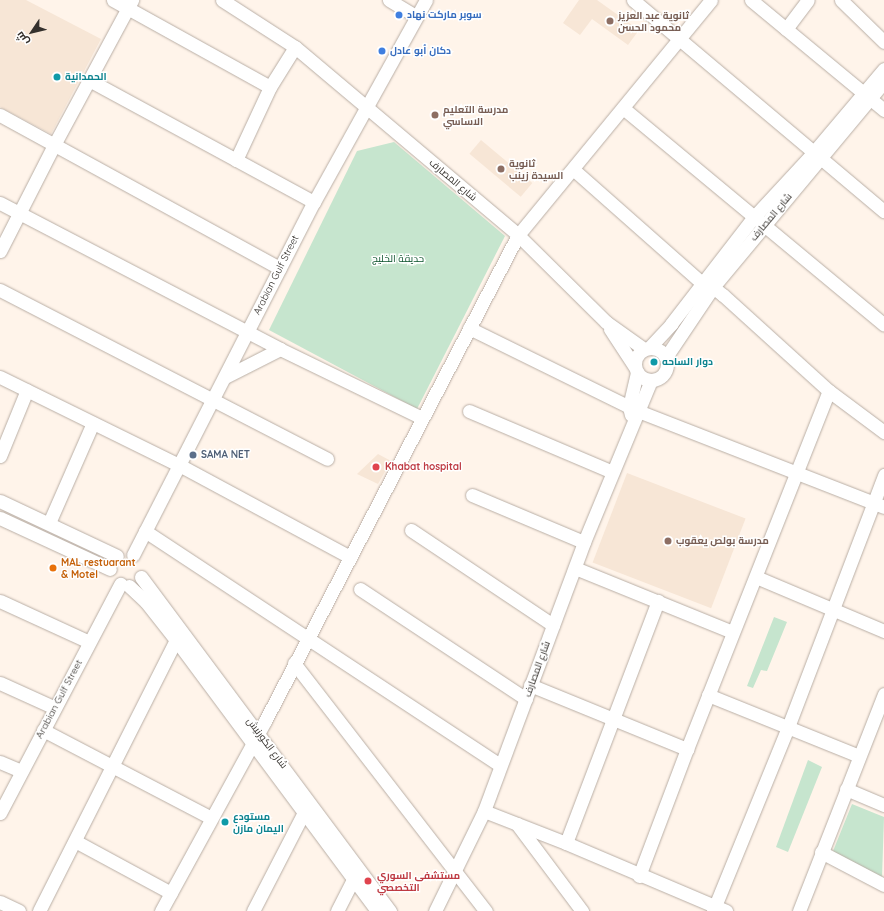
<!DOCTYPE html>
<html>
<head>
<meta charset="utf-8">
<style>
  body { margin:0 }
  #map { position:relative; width:884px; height:911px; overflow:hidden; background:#fff4ea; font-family:Quicksand,Cairo,sans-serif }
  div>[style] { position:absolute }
  .built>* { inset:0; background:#f7e6d6; transform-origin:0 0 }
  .green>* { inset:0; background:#c6e5ce }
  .roads { filter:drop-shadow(0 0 1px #b9aea5) drop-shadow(0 0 1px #b9aea5) }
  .minor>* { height:13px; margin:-6.5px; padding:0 6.5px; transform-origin:6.5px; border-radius:6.5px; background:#fff }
  .minor>.ring { margin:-6.5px; padding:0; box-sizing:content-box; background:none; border:13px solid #fff; border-radius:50% }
  .dots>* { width:11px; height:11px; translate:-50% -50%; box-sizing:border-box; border:2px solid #fff; border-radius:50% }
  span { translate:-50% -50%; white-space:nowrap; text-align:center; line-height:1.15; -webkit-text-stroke:3px #fff; paint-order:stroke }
  .shop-label { font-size:10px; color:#366cbe; font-weight:700 }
  .left { translate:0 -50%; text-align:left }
  .education-label { font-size:10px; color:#785e54; font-weight:700 }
  .culture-label { font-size:10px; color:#0d838f; font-weight:700 }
  .street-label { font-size:10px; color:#34302c }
  .park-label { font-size:10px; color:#09512a }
  .service-label { font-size:10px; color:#4e5e75; font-weight:700 }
  .health-label { font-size:10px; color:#be3a42; font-weight:700 }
  .food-label { font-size:10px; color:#c56008; font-weight:700 }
  .north { position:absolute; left:12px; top:12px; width:40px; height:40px; -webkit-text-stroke:3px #fff; paint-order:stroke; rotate:235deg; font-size:11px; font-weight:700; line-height:16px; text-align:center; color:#34302c }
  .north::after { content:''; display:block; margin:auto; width:14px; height:18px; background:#34302c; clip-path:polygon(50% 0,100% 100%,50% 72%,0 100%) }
</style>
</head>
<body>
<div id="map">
  <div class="built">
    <i style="clip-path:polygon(0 0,26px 0,101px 39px,51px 134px,0 107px)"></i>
    <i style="clip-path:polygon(579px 0,597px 0,639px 30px,628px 45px,592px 19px,580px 35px,563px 23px)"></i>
    <i style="left:481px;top:140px;width:67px;height:18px;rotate:40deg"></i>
    <i style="clip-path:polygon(378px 454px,391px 461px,378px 484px,357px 474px)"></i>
    <i style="left:627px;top:473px;width:127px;height:96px;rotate:21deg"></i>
  </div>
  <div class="green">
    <i style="clip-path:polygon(394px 142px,505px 236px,417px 409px,269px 330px,357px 151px)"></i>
    <i style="clip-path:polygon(774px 617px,787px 622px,767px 671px,761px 670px,753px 688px,747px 686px)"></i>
    <i style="clip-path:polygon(808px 760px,822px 767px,788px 852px,776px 847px)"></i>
    <i style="clip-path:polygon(852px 804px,884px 817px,882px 877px,831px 856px)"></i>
  </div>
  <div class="roads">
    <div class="minor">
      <i style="left:113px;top:0;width:179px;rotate:29deg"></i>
      <i style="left:222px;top:0;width:87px;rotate:32.8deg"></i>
      <i style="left:295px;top:47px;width:292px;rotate:40.1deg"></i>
      <i style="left:518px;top:235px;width:124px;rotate:44.7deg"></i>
      <i style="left:606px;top:322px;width:47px;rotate:35.4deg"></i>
      <i style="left:389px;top:0;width:31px;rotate:31deg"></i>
      <i style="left:633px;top:0;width:328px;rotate:40.1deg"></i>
      <i style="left:751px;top:0;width:173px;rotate:39.6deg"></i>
      <i style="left:841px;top:0;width:60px;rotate:44.3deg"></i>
      <i style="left:786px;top:29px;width:36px;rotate:-53deg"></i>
      <i style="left:89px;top:80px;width:256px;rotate:28.5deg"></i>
      <i style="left:623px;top:108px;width:339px;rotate:39.7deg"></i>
      <i style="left:0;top:115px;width:319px;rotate:28.7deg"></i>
      <i style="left:236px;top:160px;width:81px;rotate:-65deg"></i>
      <i style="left:270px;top:87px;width:47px;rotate:-58deg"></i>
      <i style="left:574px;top:170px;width:172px;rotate:41.5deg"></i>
      <i style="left:703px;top:284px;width:10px;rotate:17deg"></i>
      <i style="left:713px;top:287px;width:13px;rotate:39deg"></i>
      <i style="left:723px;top:295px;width:143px;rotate:42.2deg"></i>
      <i style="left:829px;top:391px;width:69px;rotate:36.7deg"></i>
      <i style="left:0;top:203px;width:316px;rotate:27.5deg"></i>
      <i style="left:0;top:251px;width:119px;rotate:-63deg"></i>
      <i style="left:54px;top:145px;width:165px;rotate:-61.7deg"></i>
      <i style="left:0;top:290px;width:368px;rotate:27.3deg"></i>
      <i style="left:469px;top:328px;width:188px;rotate:26.2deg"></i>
      <i style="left:638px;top:411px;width:264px;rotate:21.3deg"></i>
      <i style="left:610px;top:329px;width:45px;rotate:56.7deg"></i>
      <i class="ring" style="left:635px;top:348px;width:19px;height:19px"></i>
      <i style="left:649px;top:348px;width:33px;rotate:-47deg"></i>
      <i style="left:671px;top:324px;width:134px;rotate:-52.3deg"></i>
      <i style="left:753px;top:218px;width:88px;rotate:-47.3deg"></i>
      <i style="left:813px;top:153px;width:110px;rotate:-49.8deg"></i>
      <i style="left:666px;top:357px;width:84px;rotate:-56.1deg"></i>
      <i style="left:713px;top:287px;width:267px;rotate:-50.2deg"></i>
      <i style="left:0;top:377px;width:204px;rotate:26.2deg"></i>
      <i style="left:183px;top:467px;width:190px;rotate:28.3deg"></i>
      <i style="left:225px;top:377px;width:62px;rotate:-27deg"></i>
      <i style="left:280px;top:349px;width:158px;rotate:25.9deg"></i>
      <i style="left:469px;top:411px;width:156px;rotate:23deg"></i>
      <i style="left:631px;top:415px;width:8px;rotate:-104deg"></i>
      <i style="left:629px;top:407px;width:36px;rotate:-77deg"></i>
      <i style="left:0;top:456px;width:71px;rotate:-67.8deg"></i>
      <i style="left:472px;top:495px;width:121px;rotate:22.8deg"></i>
      <i style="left:0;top:501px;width:129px;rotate:25.2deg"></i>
      <i style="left:0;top:518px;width:121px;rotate:24.9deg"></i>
      <i style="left:49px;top:523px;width:109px;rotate:-66.3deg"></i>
      <i style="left:411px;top:530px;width:171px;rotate:33.8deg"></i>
      <i style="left:145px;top:531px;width:425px;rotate:33.4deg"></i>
      <i style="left:133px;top:555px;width:397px;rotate:-62.9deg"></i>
      <i style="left:314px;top:202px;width:231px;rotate:-61deg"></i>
      <i style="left:575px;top:568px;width:170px;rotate:22.1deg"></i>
      <i style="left:141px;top:577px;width:417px;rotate:53.3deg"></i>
      <i style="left:756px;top:577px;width:139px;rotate:22.9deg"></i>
      <i style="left:129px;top:586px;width:23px;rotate:43deg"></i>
      <i style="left:146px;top:602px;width:48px;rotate:51.7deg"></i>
      <i style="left:176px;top:640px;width:337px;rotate:53.4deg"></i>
      <i style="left:360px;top:589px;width:199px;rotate:33.5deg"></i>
      <i style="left:0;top:601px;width:98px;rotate:24.7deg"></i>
      <i style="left:294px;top:663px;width:314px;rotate:52.3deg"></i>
      <i style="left:0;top:683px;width:60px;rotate:24.4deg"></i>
      <i style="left:530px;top:685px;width:170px;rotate:22.2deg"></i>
      <i style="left:708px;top:695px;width:163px;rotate:22deg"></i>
      <i style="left:43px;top:730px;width:190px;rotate:27.6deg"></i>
      <i style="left:0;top:762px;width:23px;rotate:23deg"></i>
      <i style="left:846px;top:789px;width:41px;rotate:22.8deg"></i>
      <i style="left:484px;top:811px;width:88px;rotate:21.3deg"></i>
      <i style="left:566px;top:843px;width:174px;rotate:23deg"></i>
      <i style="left:0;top:813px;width:259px;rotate:-62.3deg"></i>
      <i style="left:517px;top:824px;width:109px;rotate:53.2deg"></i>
      <i style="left:75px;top:841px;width:109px;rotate:28.4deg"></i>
      <i style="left:566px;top:843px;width:259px;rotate:-69.2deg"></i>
      <i style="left:821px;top:852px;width:71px;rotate:27.6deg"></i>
      <i style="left:639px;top:876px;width:136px;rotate:-69.3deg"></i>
      <i style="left:687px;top:749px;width:385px;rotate:-68.4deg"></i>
      <i style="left:0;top:902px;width:21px;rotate:25deg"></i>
      <i style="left:39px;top:911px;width:304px;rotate:-63.2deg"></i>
      <i style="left:161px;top:911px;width:217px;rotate:-61.3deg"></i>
      <i style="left:265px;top:721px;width:548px;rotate:-62.5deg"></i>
      <i style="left:518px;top:235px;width:304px;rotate:-50.6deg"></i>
      <i style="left:253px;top:911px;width:111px;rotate:-62.7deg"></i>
      <i style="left:337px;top:911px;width:37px;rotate:-63deg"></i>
      <i style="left:435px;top:911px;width:111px;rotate:-63.9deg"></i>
      <i style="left:484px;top:811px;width:287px;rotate:-69.6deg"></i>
      <i style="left:584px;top:542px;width:175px;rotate:-67.5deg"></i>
      <i style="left:713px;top:911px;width:199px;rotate:-67.8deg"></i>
      <i style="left:788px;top:727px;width:270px;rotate:-69.1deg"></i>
      <i style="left:799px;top:911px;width:233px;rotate:-68.6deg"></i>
    </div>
  </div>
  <div class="dots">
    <i style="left:399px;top:15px;background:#3f7fe0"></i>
    <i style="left:610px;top:21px;background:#8d6e63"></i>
    <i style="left:382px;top:51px;background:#3f7fe0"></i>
    <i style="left:57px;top:77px;background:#0f9aa8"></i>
    <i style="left:435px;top:115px;background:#8d6e63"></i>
    <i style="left:501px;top:169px;background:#8d6e63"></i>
    <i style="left:654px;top:362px;background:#0f9aa8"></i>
    <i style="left:193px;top:455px;background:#5c6f8a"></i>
    <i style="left:376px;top:467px;background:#e0444e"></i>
    <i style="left:668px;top:541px;background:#8d6e63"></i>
    <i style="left:53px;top:568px;background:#e8710a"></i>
    <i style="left:225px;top:822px;background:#0f9aa8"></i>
    <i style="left:368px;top:881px;background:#e0444e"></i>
  </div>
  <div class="shop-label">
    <span class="left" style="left:407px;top:15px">سوبر ماركت نهاد</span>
    <span class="left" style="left:390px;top:51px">دكان أبو عادل</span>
  </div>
  <div class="education-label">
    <span class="left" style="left:618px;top:21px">ثانوية عبد العزيز<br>محمود الحسن</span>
    <span class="left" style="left:443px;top:115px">مدرسة التعليم<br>الاساسي</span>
    <span class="left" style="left:509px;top:169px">ثانوية<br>السيدة زينب</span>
    <span class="left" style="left:676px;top:541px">مدرسة بولص يعقوب</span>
  </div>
  <div class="culture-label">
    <span class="left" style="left:65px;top:77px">الحمدانية</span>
    <span class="left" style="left:662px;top:362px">دوار الساحه</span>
    <span class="left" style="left:233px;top:822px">مستودع<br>اليمان مازن</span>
  </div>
  <div class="street-label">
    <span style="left:453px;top:180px;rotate:40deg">شارع المصارف</span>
    <span style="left:771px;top:217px;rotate:-50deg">شارع المصارف</span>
    <span style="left:276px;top:275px;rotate:-63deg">Arabian Gulf Street</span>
    <span style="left:537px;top:669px;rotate:-70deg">شارع المصارف</span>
    <span style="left:59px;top:699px;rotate:-62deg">Arabian Gulf Street</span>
    <span style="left:267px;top:743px;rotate:53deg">شارع الكورنيش</span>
  </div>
  <div class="park-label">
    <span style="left:398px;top:259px">حديقة الخليج</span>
  </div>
  <div class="service-label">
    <span class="left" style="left:201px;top:455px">SAMA NET</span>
  </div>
  <div class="health-label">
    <span class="left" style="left:385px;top:467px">Khabat hospital</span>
    <span class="left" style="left:377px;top:881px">مستشفى السوري<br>التخصصي</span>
  </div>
  <div class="food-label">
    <span class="left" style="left:61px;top:568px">MAL restuarant<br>&amp; Motel</span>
  </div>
  <div class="north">ش</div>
</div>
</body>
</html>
